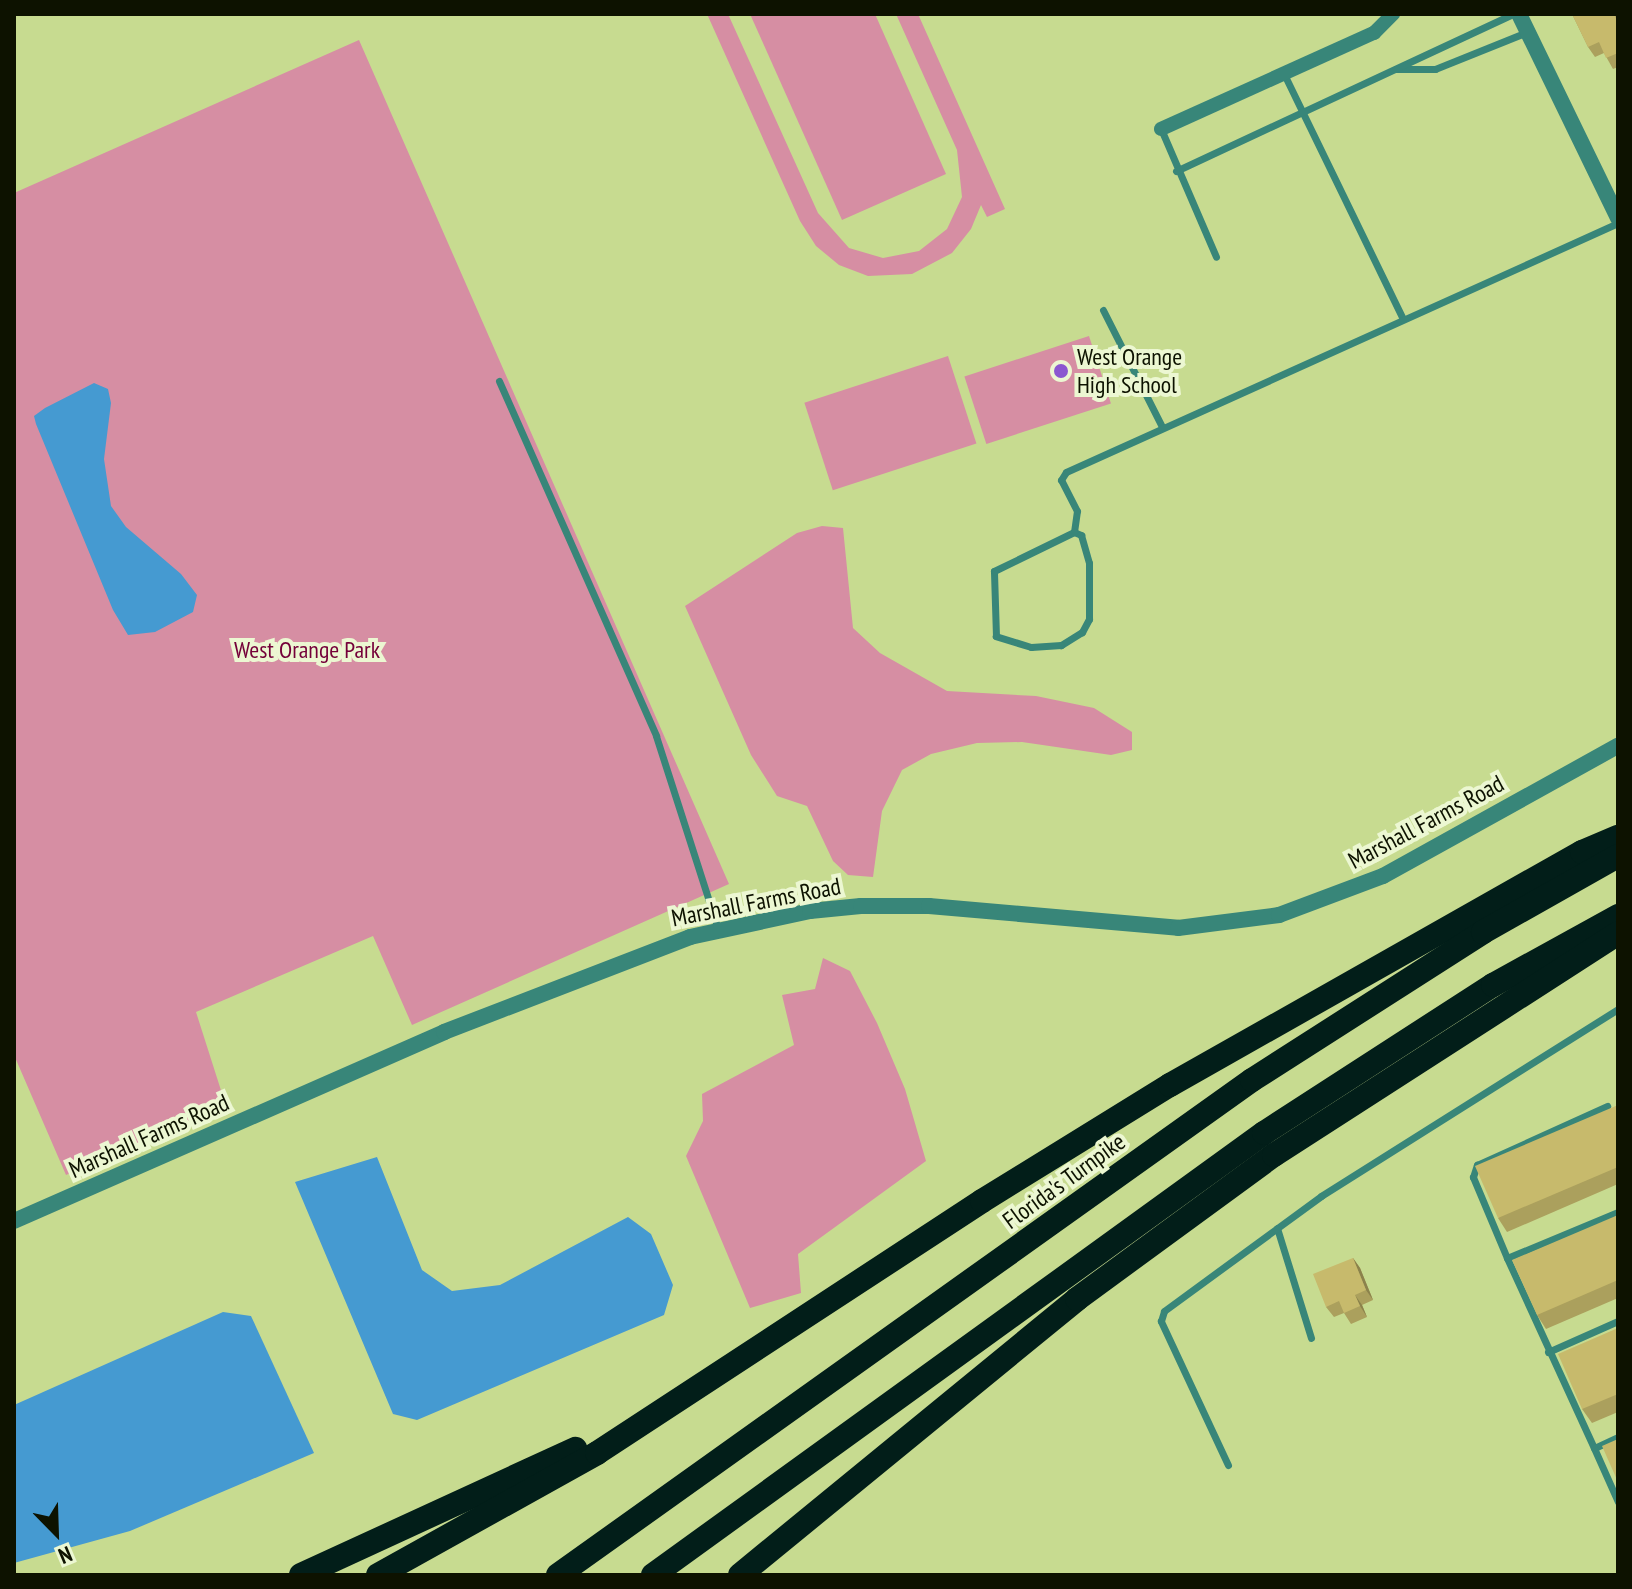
<!DOCTYPE html>
<html>
<head>
<meta charset="utf-8">
<style>
  body { margin:0 }
  #map { position:relative; width:1632px; height:1589px; overflow:hidden; background:#c7db90; font-family:"PT Sans Narrow",sans-serif }
  div>[style] { position:absolute }
  .green>* { inset:0; background:#d68ea3; transform-origin:0 0 }
  .water>* { inset:0; background:#459ad1 }
  .service>* { height:7px; margin:-3.5px; padding:0 3.5px; transform-origin:3.5px; border-radius:3.5px; background:#388679 }
  .minor>* { height:14px; margin:-7px; padding:0 7px; transform-origin:7px; border-radius:7px; background:#388679 }
  .tertiary>* { height:16px; margin:-8px; padding:0 8px; transform-origin:8px; border-radius:8px; background:#388679 }
  .motorway>* { height:24px; margin:-12px; padding:0 12px; transform-origin:12px; border-radius:12px; background:#021e19 }
  .wall>* { inset:0; background:#aba05d }
  .shaded-wall>* { inset:0; background:#8b824c }
  .building>* { inset:0; background:#c7ba6c }
  .dots>* { width:22px; height:22px; translate:-50% -50%; box-sizing:border-box; border:4px solid #ecf7d2; border-radius:50% }
  span { translate:-50% -50%; white-space:nowrap; text-align:center; line-height:1.15; -webkit-text-stroke:8px #ecf7d2; paint-order:stroke }
  .poi-label { font-size:24px; color:#0d1200 }
  .left { translate:0 -50%; text-align:left }
  .park-label { font-size:24px; color:#740039 }
  .street-label { font-size:24px; color:#0d1200 }
  .frame { position:absolute; inset:0; border:16px solid #0d1200; pointer-events:none }
  .north { position:absolute; left:16px; top:1493px; width:80px; height:80px; -webkit-text-stroke:6px #ecf7d2; paint-order:stroke; rotate:157deg; font-size:22px; font-weight:700; line-height:32px; text-align:center; color:#0d1200 }
  .north::after { content:''; display:block; margin:auto; width:28px; height:36px; background:#0d1200; clip-path:polygon(50% 0,100% 100%,50% 72%,0 100%) }
</style>
</head>
<body>
<div id="map">
  <div class="green">
    <i style="clip-path:polygon(707px 14px,728px 14px,818px 213px,849px 248px,883px 258px,919px 251px,947px 229px,962px 197px,957px 150px,896px 14px,918px 14px,1005px 209px,987px 217px,981px 205px,971px 229px,952px 253px,912px 274px,868px 276px,839px 265px,816px 246px,800px 221px)"></i>
    <i style="clip-path:polygon(750px 14px,875px 14px,946px 174px,842px 220px)"></i>
    <i style="clip-path:polygon(359px 40px,729px 884px,412px 1025px,373px 936px,196px 1012px,226px 1106px,66px 1175px,14px 1055px,14px 193px)"></i>
    <i style="left:1089px;top:336px;width:71px;height:131px;rotate:72deg"></i>
    <i style="left:948px;top:356px;width:92px;height:151px;rotate:72deg"></i>
    <i style="clip-path:polygon(822px 526px,843px 528px,853px 628px,880px 653px,947px 691px,1036px 696px,1094px 708px,1132px 732px,1132px 750px,1111px 755px,1022px 742px,977px 743px,931px 754px,902px 770px,882px 811px,873px 877px,848px 875px,833px 861px,807px 806px,777px 796px,751px 755px,685px 606px,797px 533px)"></i>
    <i style="clip-path:polygon(823px 958px,850px 971px,877px 1023px,905px 1089px,926px 1161px,798px 1254px,801px 1293px,750px 1308px,686px 1156px,703px 1121px,702px 1094px,794px 1045px,782px 995px,815px 989px)"></i>
  </div>
  <div class="water">
    <i style="clip-path:polygon(94px 383px,108px 389px,111px 403px,104px 459px,111px 506px,126px 527px,181px 574px,197px 595px,193px 612px,155px 632px,128px 635px,113px 610px,36px 424px,34px 416px,45px 408px)"></i>
    <i style="clip-path:polygon(377px 1157px,422px 1270px,452px 1291px,500px 1285px,628px 1217px,651px 1234px,673px 1285px,664px 1315px,417px 1420px,393px 1414px,295px 1182px)"></i>
    <i style="clip-path:polygon(223px 1312px,251px 1316px,314px 1453px,130px 1531px,14px 1563px,14px 1405px)"></i>
  </div>
  <div class="service">
    <i style="left:1396px;top:69px;width:39px"></i>
    <i style="left:1435px;top:69px;width:99px;rotate:-21.9deg"></i>
    <i style="left:1284px;top:74px;width:270px;rotate:64.1deg"></i>
    <i style="left:1161px;top:129px;width:139px;rotate:66.7deg"></i>
    <i style="left:1176px;top:171px;width:371px;rotate:-25deg"></i>
    <i style="left:1103px;top:310px;width:131px;rotate:63.2deg"></i>
    <i style="left:499px;top:381px;width:388px;rotate:66.1deg"></i>
    <i style="left:656px;top:736px;width:203px;rotate:72.2deg"></i>
    <i style="left:1074px;top:532px;width:21px;rotate:-82deg"></i>
    <i style="left:1077px;top:511px;width:35px;rotate:-117deg"></i>
    <i style="left:1061px;top:480px;width:9px;rotate:-58deg"></i>
    <i style="left:1066px;top:472px;width:606px;rotate:-24.28deg"></i>
    <i style="left:1074px;top:532px;width:8px;rotate:23deg"></i>
    <i style="left:1081px;top:535px;width:29px;rotate:74deg"></i>
    <i style="left:1089px;top:563px;width:56px;rotate:90deg"></i>
    <i style="left:1089px;top:619px;width:15px;rotate:118deg"></i>
    <i style="left:1082px;top:632px;width:25px;rotate:148deg"></i>
    <i style="left:1061px;top:645px;width:30px;rotate:176deg"></i>
    <i style="left:1031px;top:647px;width:37px;rotate:-163deg"></i>
    <i style="left:996px;top:636px;width:65px;rotate:-91.8deg"></i>
    <i style="left:994px;top:571px;width:89px;rotate:-26deg"></i>
    <i style="left:1277px;top:1228px;width:115px;rotate:72.8deg"></i>
    <i style="left:1507px;top:1258px;width:88px;rotate:-112.8deg"></i>
    <i style="left:1473px;top:1177px;width:13px;rotate:-72deg"></i>
    <i style="left:1477px;top:1165px;width:143px;rotate:-24.4deg"></i>
    <i style="left:1548px;top:1352px;width:77px;rotate:-23.9deg"></i>
    <i style="left:1618px;top:1437px;width:26px;rotate:155deg"></i>
    <i style="left:1594px;top:1448px;width:59px;rotate:66deg"></i>
    <i style="left:1594px;top:1448px;width:209px;rotate:-114.6deg"></i>
    <i style="left:1507px;top:1258px;width:120px;rotate:-22.5deg"></i>
    <i style="left:1228px;top:1465px;width:159px;rotate:-115deg"></i>
    <i style="left:1161px;top:1321px;width:10px;rotate:-73deg"></i>
    <i style="left:1164px;top:1311px;width:195px;rotate:-36.2deg"></i>
    <i style="left:1321px;top:1196px;width:351px;rotate:-32.2deg"></i>
  </div>
  <div class="minor">
    <i style="left:1161px;top:129px;width:234px;rotate:-24.3deg"></i>
    <i style="left:1374px;top:33px;width:27px;rotate:-45deg"></i>
  </div>
  <div class="tertiary">
    <i style="left:1519px;top:14px;width:227px;rotate:64.1deg"></i>
    <i style="left:14px;top:1221px;width:470px;rotate:-23.7deg"></i>
    <i style="left:444px;top:1032px;width:264px;rotate:-21.1deg"></i>
    <i style="left:690px;top:937px;width:123px;rotate:-12.2deg"></i>
    <i style="left:810px;top:911px;width:51px;rotate:-5.6deg"></i>
    <i style="left:861px;top:906px;width:68px"></i>
    <i style="left:929px;top:906px;width:250px;rotate:5deg"></i>
    <i style="left:1178px;top:928px;width:102px;rotate:-7.3deg"></i>
    <i style="left:1279px;top:915px;width:111px;rotate:-20.6deg"></i>
    <i style="left:1383px;top:876px;width:269px;rotate:-29deg"></i>
  </div>
  <div class="motorway">
    <i style="left:301px;top:1575px;width:302px;rotate:-24.7deg"></i>
    <i style="left:378px;top:1575px;width:251px;rotate:-29.1deg"></i>
    <i style="left:597px;top:1453px;width:460px;rotate:-33.2deg"></i>
    <i style="left:982px;top:1201px;width:221px;rotate:-31.7deg"></i>
    <i style="left:1170px;top:1085px;width:473px;rotate:-29.5deg"></i>
    <i style="left:1582px;top:852px;width:39px;rotate:-23deg"></i>
    <i style="left:558px;top:1575px;width:852px;rotate:-35.5deg"></i>
    <i style="left:1252px;top:1080px;width:274px;rotate:-32.6deg"></i>
    <i style="left:1483px;top:932px;width:155px;rotate:-29.4deg"></i>
    <i style="left:653px;top:1575px;width:754px;rotate:-35.88deg"></i>
    <i style="left:1264px;top:1133px;width:273px;rotate:-32.9deg"></i>
    <i style="left:1493px;top:985px;width:143px;rotate:-28.9deg"></i>
    <i style="left:740px;top:1575px;width:436px;rotate:-39.3deg"></i>
    <i style="left:1077px;top:1299px;width:244px;rotate:-36.2deg"></i>
    <i style="left:1274px;top:1155px;width:409px;rotate:-32.8deg"></i>
  </div>
  <div class="wall">
    <i style="clip-path:polygon(1572px 14px,1617px 14px,1618px 67px,1613px 69px,1604px 53px,1595px 57px,1588px 47px)"></i>
    <i style="clip-path:polygon(1618px 1105px,1618px 1184px,1507px 1232px,1498px 1218px)"></i>
    <i style="clip-path:polygon(1618px 1215px,1618px 1298px,1546px 1329px,1537px 1315px)"></i>
    <i style="clip-path:polygon(1353px 1258px,1360px 1268px,1373px 1300px,1362px 1305px,1367px 1317px,1351px 1324px,1344px 1313px,1334px 1317px,1326px 1307px)"></i>
    <i style="clip-path:polygon(1618px 1328px,1618px 1412px,1592px 1423px,1582px 1409px)"></i>
  </div>
  <div class="shaded-wall">
    <i style="clip-path:polygon(1353px 1258px,1360px 1268px,1373px 1300px,1366px 1290px)"></i>
    <i style="clip-path:polygon(1355px 1295px,1362px 1305px,1367px 1317px,1360px 1306px)"></i>
  </div>
  <div class="building">
    <i style="clip-path:polygon(1572px 14px,1614px 14px,1618px 23px,1618px 53px,1606px 58px,1599px 42px,1588px 47px)"></i>
    <i style="clip-path:polygon(1618px 1105px,1618px 1167px,1498px 1218px,1475px 1166px)"></i>
    <i style="clip-path:polygon(1618px 1215px,1618px 1280px,1537px 1315px,1512px 1260px)"></i>
    <i style="clip-path:polygon(1353px 1258px,1366px 1290px,1355px 1295px,1360px 1306px,1344px 1313px,1339px 1301px,1326px 1307px,1313px 1274px)"></i>
    <i style="clip-path:polygon(1618px 1328px,1618px 1394px,1582px 1409px,1558px 1354px)"></i>
    <i style="clip-path:polygon(1618px 1439px,1618px 1482px,1602px 1446px)"></i>
  </div>
  <div class="dots">
    <i style="left:1061px;top:371px;background:#8b57d0"></i>
  </div>
  <div class="poi-label">
    <span class="left" style="left:1077px;top:371px">West Orange<br>High School</span>
  </div>
  <div class="park-label">
    <span style="left:307px;top:650px">West Orange Park</span>
  </div>
  <div class="street-label">
    <span style="left:1426px;top:822px;rotate:-28deg">Marshall Farms Road</span>
    <span style="left:756px;top:902px;rotate:-11deg">Marshall Farms Road</span>
    <span style="left:149px;top:1136px;rotate:-24deg">Marshall Farms Road</span>
    <span style="left:1064px;top:1181px;rotate:-36deg">Florida's Turnpike</span>
  </div>
  <div class="frame"></div>
  <div class="north">N</div>
</div>
</body>
</html>
